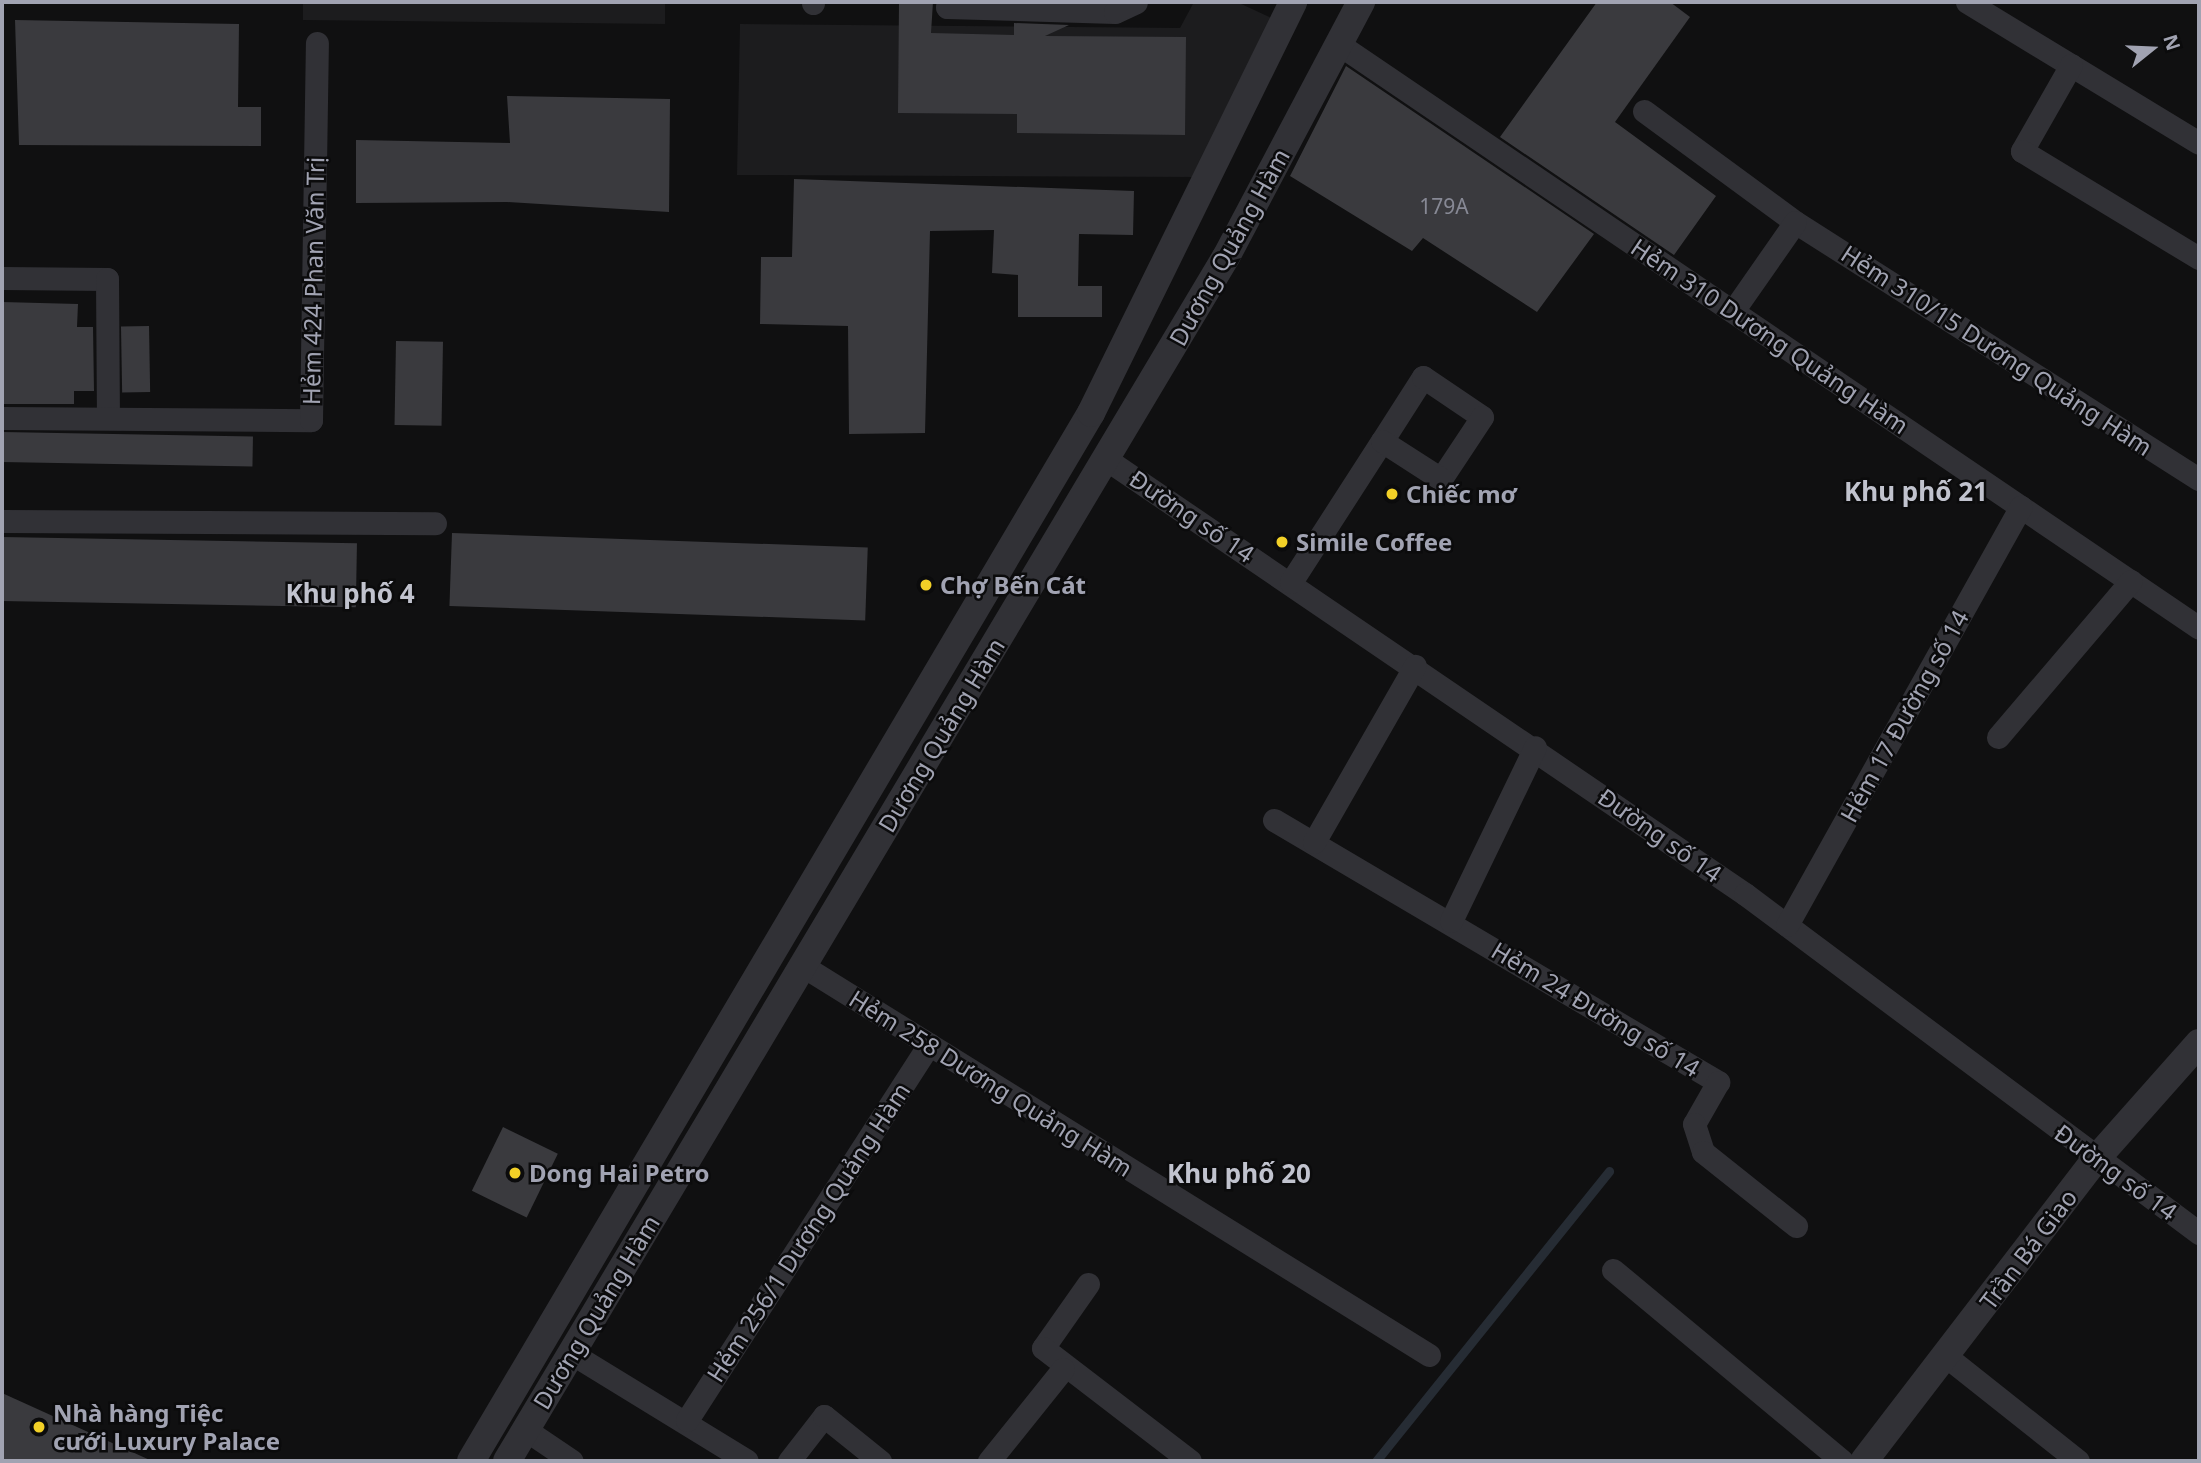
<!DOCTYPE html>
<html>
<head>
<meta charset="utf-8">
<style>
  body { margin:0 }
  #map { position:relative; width:2201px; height:1463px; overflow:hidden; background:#101011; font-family:"Noto Sans",sans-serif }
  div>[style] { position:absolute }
  .built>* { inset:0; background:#1c1c1e }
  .stream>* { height:9px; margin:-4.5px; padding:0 4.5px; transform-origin:4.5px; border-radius:4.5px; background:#262c34 }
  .building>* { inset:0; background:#3a3a3e; transform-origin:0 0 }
  .minor>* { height:23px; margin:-11.5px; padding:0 11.5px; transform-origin:11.5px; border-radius:11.5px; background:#313136 }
  .tertiary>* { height:28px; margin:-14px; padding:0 14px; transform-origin:14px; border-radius:14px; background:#313136 }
  .dots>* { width:19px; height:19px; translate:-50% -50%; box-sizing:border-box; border:4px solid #0b0b0c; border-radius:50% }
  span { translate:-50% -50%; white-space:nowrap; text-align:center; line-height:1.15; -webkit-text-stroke:5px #0b0b0c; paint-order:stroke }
  .number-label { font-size:21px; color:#878995 }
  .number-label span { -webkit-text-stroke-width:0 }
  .street-label { font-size:24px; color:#a1a3b2 }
  .poi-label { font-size:24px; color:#a1a3b2; font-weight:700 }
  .left { translate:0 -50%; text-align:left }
  .neighbourhood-label { font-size:26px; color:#c1c3ce; font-weight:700 }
  .frame { position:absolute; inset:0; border:4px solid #a1a3b2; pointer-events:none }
  .north { position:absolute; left:2117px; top:14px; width:70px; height:70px; -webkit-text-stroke:5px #0b0b0c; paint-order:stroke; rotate:72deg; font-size:19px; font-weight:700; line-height:28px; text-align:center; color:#a1a3b2 }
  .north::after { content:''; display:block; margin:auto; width:24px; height:32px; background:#a1a3b2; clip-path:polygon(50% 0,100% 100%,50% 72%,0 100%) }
</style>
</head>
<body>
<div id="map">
  <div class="built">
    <i style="clip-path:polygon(303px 2px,665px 2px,665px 24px,303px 20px)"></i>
    <i style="clip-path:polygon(1194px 2px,1237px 2px,1289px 26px,1199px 177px,737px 175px,740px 24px,1180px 28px)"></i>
  </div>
  <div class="stream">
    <i style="left:1376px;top:1461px;width:372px;rotate:-51.2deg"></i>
  </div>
  <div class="building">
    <i style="clip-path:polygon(899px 2px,933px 2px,931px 33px,1014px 35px,1014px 23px,1069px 25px,1045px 36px,1186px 37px,1185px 135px,1017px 133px,1017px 114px,898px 113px)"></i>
    <i style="clip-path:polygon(1597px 2px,1670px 2px,1690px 17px,1615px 122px,1716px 196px,1674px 255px,1500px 137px)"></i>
    <i style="clip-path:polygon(15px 20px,239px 24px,238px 107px,261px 107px,261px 146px,19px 145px)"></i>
    <i style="clip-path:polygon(1346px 66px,1594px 234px,1537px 312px,1423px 238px,1412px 251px,1290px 176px)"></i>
    <i style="clip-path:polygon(507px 96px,670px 99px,669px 212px,507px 202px,356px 203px,356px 140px,510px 143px)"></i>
    <i style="clip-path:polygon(794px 179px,1134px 191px,1133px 235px,1079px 234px,1078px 286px,1102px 286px,1102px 317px,1018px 317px,1018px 275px,992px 273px,994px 230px,930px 231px,925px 433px,849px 434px,848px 326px,760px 324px,761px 257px,792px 257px)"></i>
    <i style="clip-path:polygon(2px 302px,78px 304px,77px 327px,93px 327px,94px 391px,74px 391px,74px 404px,2px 404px)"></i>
    <i style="left:149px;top:326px;width:66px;height:28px;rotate:89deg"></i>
    <i style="left:396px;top:341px;width:47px;height:84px;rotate:1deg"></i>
    <i style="left:2px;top:432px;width:251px;height:30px;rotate:1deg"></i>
    <i style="left:452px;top:533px;width:416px;height:73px;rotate:2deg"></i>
    <i style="left:2px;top:537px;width:355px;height:64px;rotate:1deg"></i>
    <i style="left:503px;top:1127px;width:61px;height:71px;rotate:26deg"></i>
    <i style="clip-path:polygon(2px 1393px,152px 1461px,2px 1461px)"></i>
  </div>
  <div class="minor">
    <i style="left:948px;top:2px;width:5px;rotate:101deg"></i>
    <i style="left:947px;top:7px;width:168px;rotate:1.7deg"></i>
    <i style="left:1115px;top:12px;width:23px;rotate:-25deg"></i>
    <i style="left:1967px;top:2px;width:271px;rotate:31.3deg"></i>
    <i style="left:813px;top:3px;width:1px;rotate:-90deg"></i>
    <i style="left:1340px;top:45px;width:1038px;rotate:34.16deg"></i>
    <i style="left:2071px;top:65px;width:99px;rotate:119.7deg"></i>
    <i style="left:2022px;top:151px;width:207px;rotate:31.2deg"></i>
    <i style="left:1644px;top:111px;width:187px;rotate:36.3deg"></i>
    <i style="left:1795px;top:222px;width:479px;rotate:32.5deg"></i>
    <i style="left:2px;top:278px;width:105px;rotate:0.5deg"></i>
    <i style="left:107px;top:279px;width:139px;rotate:89.6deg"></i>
    <i style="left:1733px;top:311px;width:108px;rotate:-55.1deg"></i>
    <i style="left:2px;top:418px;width:309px;rotate:0.4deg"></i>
    <i style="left:311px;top:420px;width:377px;rotate:-89.1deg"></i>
    <i style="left:1106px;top:459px;width:773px;rotate:34.25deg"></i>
    <i style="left:1745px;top:894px;width:567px;rotate:36.75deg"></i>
    <i style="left:2px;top:521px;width:433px;rotate:0.3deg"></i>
    <i style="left:1291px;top:582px;width:168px;rotate:-57.2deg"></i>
    <i style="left:1382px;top:441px;width:76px;rotate:-57.4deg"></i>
    <i style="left:1423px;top:377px;width:71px;rotate:34.1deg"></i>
    <i style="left:1482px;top:417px;width:74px;rotate:123.5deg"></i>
    <i style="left:1441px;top:479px;width:70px;rotate:-147.2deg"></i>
    <i style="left:1998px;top:737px;width:205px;rotate:-49.6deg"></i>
    <i style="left:1274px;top:820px;width:516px;rotate:30.54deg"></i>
    <i style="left:1718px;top:1082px;width:48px;rotate:119.7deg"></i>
    <i style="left:1694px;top:1124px;width:29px;rotate:72deg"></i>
    <i style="left:1703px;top:1152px;width:119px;rotate:38.5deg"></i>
    <i style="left:1314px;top:842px;width:203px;rotate:-60.2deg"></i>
    <i style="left:1451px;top:921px;width:193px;rotate:-64.2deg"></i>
    <i style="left:1787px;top:925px;width:479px;rotate:-60.8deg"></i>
    <i style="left:803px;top:966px;width:737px;rotate:31.86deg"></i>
    <i style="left:1613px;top:1270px;width:298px;rotate:39.8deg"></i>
    <i style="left:1088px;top:1284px;width:78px;rotate:125.1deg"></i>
    <i style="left:1043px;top:1348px;width:185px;rotate:37.5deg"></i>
    <i style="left:571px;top:1353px;width:206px;rotate:31.5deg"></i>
    <i style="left:1947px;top:1357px;width:167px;rotate:38.4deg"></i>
    <i style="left:687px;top:1420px;width:447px;rotate:-57.2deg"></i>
    <i style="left:526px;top:1430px;width:55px;rotate:34deg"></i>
    <i style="left:789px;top:1461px;width:57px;rotate:-52.1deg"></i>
    <i style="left:824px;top:1416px;width:72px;rotate:38.8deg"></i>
    <i style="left:989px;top:1461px;width:118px;rotate:-51.2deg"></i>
  </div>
  <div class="tertiary">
    <i style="left:471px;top:1461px;width:1218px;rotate:-59.39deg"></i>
    <i style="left:1091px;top:413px;width:458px;rotate:-63.8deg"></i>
    <i style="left:507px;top:1461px;width:1402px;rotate:-59.16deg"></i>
    <i style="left:1226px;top:257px;width:289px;rotate:-62.1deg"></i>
    <i style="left:1864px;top:1461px;width:381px;rotate:-52.5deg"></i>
    <i style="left:2096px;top:1159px;width:155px;rotate:-48.4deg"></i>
  </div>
  <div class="dots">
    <i style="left:1392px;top:494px;background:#f2d027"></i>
    <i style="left:1282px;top:542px;background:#f2d027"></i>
    <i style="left:926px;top:585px;background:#f2d027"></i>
    <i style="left:515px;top:1173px;background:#f2d027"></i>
    <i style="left:39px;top:1427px;background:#f2d027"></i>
  </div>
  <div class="number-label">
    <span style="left:1444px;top:206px">179A</span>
  </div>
  <div class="street-label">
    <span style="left:1229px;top:247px;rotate:-61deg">Dương Quảng Hàm</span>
    <span style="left:313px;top:281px;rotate:-89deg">Hẻm 424 Phan Văn Trị</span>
    <span style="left:1770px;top:336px;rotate:34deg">Hẻm 310 Dương Quảng Hàm</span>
    <span style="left:1997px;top:350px;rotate:33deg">Hẻm 310/15 Dương Quảng Hàm</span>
    <span style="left:1192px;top:516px;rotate:34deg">Đường số 14</span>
    <span style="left:1904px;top:716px;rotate:-61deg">Hẻm 17 Đường số 14</span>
    <span style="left:941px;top:735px;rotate:-59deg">Dương Quảng Hàm</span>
    <span style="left:1660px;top:835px;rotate:35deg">Đường số 14</span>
    <span style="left:1596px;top:1009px;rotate:31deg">Hẻm 24 Đường số 14</span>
    <span style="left:991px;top:1083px;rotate:32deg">Hẻm 258 Dương Quảng Hàm</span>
    <span style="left:2116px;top:1172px;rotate:36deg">Đường số 14</span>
    <span style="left:808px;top:1232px;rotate:-57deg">Hẻm 256/1 Dương Quảng Hàm</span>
    <span style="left:2028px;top:1249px;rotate:-53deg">Trần Bá Giao</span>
    <span style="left:596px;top:1312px;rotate:-59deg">Dương Quảng Hàm</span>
  </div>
  <div class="poi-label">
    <span class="left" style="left:1406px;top:494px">Chiếc mơ</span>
    <span class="left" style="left:1296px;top:542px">Simile Coffee</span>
    <span class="left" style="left:940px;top:585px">Chợ Bến Cát</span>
    <span class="left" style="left:529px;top:1173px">Dong Hai Petro</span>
    <span class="left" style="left:53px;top:1427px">Nhà hàng Tiệc<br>cưới Luxury Palace</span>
  </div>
  <div class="neighbourhood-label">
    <span style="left:1916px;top:492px">Khu phố 21</span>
    <span style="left:350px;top:594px">Khu phố 4</span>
    <span style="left:1239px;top:1174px">Khu phố 20</span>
  </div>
  <div class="frame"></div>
  <div class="north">N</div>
</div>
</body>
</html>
